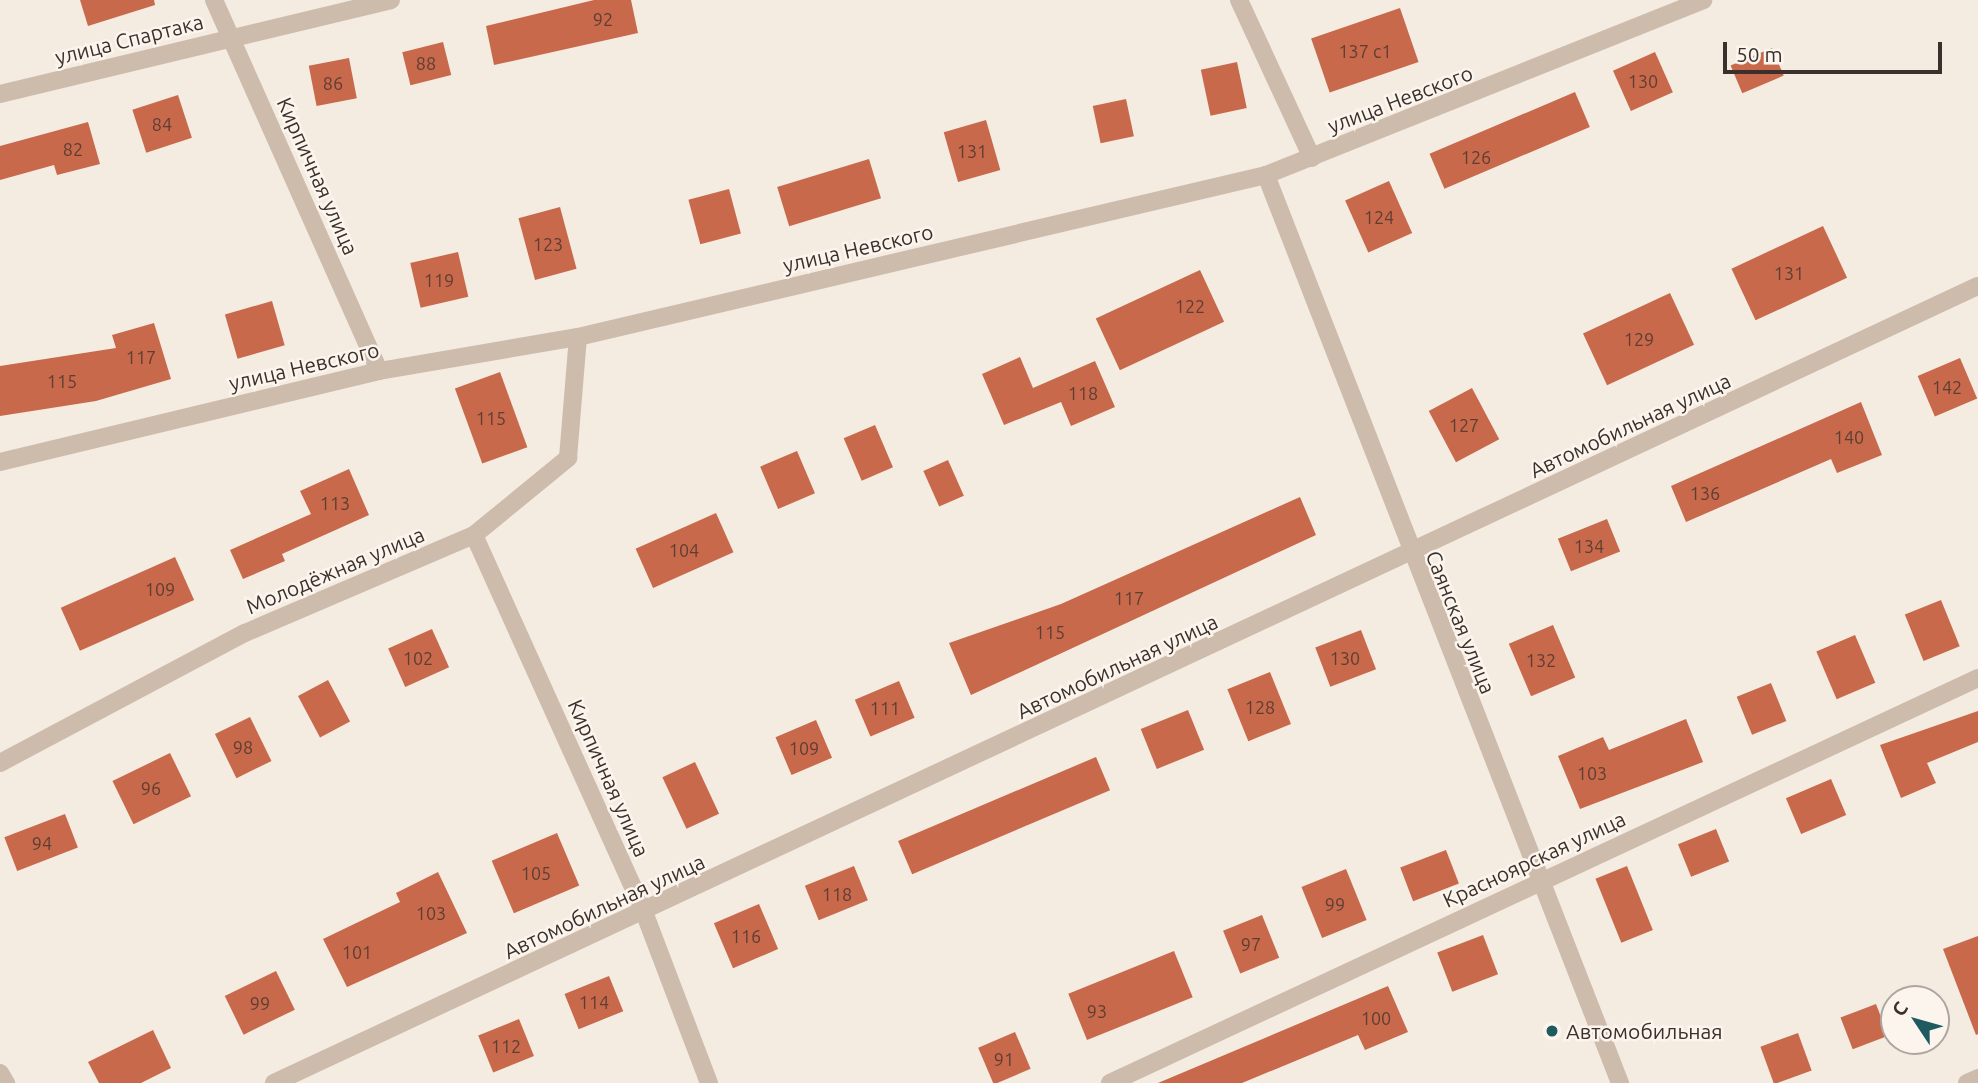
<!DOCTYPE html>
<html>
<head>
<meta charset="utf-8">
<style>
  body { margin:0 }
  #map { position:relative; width:1978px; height:1083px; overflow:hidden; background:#f4ebe1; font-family:Ubuntu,sans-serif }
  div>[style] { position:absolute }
  .building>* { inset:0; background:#c8694b; transform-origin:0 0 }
  .minor>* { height:18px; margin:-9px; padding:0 9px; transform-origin:9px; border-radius:9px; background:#cdbbac }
  .tertiary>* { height:18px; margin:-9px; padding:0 9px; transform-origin:9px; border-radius:9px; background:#cdbbac }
  .dots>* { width:19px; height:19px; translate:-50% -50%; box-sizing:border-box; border:4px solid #fbf5ee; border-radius:50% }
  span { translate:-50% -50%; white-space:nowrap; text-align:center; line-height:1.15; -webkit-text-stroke:5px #fbf5ee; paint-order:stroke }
  .number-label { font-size:18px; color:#5e3e33 }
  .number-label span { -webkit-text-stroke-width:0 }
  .street-label { font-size:21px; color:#3b302b }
  .poi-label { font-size:21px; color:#3b302b }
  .left { translate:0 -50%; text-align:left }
  .north { position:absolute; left:1880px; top:985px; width:70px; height:70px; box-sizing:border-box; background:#fbf5ee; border:2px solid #aea6a0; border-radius:50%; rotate:306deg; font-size:19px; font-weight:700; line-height:28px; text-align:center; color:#3b302b }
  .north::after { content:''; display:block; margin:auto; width:24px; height:32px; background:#1f5a5e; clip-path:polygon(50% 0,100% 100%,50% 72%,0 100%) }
  .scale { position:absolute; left:1723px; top:42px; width:219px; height:32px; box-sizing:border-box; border:4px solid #3b302b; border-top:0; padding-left:9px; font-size:21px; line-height:24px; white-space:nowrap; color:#3b302b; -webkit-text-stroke:5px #fbf5ee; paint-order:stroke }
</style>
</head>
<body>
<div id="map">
  <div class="building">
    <i style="clip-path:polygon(80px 0,154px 0,155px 5px,88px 26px)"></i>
    <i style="clip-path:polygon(594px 0,631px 0,638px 33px,494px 65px,486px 26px)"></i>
    <i style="left:1400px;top:8px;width:57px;height:94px;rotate:71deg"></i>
    <i style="left:443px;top:42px;width:34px;height:42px;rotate:76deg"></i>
    <i style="left:1772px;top:48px;width:30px;height:45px;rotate:67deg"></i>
    <i style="left:1655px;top:52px;width:44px;height:46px;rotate:66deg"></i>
    <i style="left:349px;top:58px;width:41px;height:41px;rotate:79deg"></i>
    <i style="left:1237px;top:62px;width:47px;height:37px;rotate:78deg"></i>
    <i style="left:1575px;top:92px;width:38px;height:158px;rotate:67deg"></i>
    <i style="left:178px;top:95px;width:45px;height:48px;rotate:72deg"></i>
    <i style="left:1126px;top:99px;width:38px;height:34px;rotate:78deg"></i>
    <i style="left:986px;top:120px;width:52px;height:44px;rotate:74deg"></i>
    <i style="clip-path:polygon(88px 122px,100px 164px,57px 175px,54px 165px,0 180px,0 146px)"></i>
    <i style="left:869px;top:159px;width:41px;height:96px;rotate:73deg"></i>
    <i style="left:1389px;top:181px;width:57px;height:48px;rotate:66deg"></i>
    <i style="left:729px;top:189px;width:46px;height:42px;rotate:75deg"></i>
    <i style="left:560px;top:207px;width:64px;height:43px;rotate:75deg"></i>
    <i style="left:1823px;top:226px;width:57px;height:101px;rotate:65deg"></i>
    <i style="left:458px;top:252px;width:46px;height:49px;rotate:77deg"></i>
    <i style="left:1200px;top:270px;width:57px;height:115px;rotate:65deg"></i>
    <i style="left:1670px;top:293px;width:57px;height:96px;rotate:65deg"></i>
    <i style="left:272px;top:301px;width:46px;height:49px;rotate:74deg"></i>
    <i style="clip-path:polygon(154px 323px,171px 379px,96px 401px,0 416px,0 366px,116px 348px,112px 335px)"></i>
    <i style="clip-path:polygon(1020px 357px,1033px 388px,1095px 361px,1115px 407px,1071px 426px,1061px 402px,1004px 425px,982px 374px)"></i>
    <i style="left:1960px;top:358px;width:44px;height:46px;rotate:67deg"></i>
    <i style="left:500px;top:372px;width:80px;height:48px;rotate:70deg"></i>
    <i style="left:1472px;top:388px;width:58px;height:49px;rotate:62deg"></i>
    <i style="clip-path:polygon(1861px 402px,1882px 455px,1837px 473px,1831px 459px,1686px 522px,1671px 486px)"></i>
    <i style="left:875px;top:425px;width:46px;height:34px;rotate:67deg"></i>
    <i style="left:797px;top:451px;width:46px;height:40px;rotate:67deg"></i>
    <i style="left:948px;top:460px;width:39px;height:27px;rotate:66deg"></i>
    <i style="clip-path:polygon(349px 469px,369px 515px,282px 554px,285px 561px,243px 579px,230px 550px,311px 514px,300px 491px)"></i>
    <i style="clip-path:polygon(1300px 497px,1316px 535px,971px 695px,949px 643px,1061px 604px)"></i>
    <i style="left:716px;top:513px;width:43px;height:88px;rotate:66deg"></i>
    <i style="left:1607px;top:519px;width:35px;height:53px;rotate:68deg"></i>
    <i style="left:175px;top:557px;width:47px;height:125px;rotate:66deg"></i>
    <i style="left:1941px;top:600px;width:50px;height:39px;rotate:68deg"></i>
    <i style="left:1553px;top:625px;width:57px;height:48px;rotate:67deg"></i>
    <i style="left:432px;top:629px;width:42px;height:48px;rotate:66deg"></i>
    <i style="left:1361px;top:630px;width:42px;height:49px;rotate:69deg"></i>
    <i style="left:1855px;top:635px;width:52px;height:42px;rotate:67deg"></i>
    <i style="left:1270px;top:672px;width:56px;height:46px;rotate:68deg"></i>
    <i style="left:328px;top:680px;width:47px;height:34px;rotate:62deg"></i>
    <i style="left:899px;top:681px;width:40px;height:48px;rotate:67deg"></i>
    <i style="left:1771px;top:683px;width:41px;height:37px;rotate:68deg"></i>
    <i style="left:1188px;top:710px;width:43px;height:51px;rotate:68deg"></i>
    <i style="clip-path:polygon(1978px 711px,1978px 742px,1927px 763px,1936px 783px,1901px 798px,1880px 745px)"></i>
    <i style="left:250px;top:717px;width:49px;height:39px;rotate:64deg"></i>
    <i style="clip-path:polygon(1686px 719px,1703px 762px,1580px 809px,1558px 756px,1603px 737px,1609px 750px)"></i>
    <i style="left:816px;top:720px;width:41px;height:44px;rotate:67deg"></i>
    <i style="left:170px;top:753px;width:48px;height:64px;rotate:64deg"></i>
    <i style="left:1096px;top:757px;width:36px;height:215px;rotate:67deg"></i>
    <i style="left:695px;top:762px;width:57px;height:36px;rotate:65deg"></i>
    <i style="left:1831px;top:779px;width:39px;height:49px;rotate:67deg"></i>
    <i style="left:65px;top:814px;width:36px;height:65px;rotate:69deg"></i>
    <i style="left:1716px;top:829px;width:35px;height:41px;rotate:68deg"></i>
    <i style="left:557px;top:833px;width:57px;height:71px;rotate:67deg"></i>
    <i style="left:1446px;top:850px;width:36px;height:49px;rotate:69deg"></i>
    <i style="left:854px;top:866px;width:37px;height:53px;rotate:68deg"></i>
    <i style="left:1627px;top:866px;width:69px;height:34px;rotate:68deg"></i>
    <i style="left:1346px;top:869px;width:55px;height:48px;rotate:68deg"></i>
    <i style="clip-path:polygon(438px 872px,467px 933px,347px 987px,323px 939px,400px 902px,396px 893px)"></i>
    <i style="left:759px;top:904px;width:49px;height:49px;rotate:67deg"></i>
    <i style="left:1262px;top:915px;width:46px;height:42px;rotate:68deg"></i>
    <i style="left:1483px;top:935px;width:42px;height:49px;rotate:69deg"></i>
    <i style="clip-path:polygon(1978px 936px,1978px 1034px,1976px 1035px,1943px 949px)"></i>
    <i style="left:1174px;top:951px;width:50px;height:114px;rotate:68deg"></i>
    <i style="left:276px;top:971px;width:43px;height:57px;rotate:64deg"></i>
    <i style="left:609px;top:976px;width:38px;height:48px;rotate:68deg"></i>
    <i style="clip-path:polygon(1388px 986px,1408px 1032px,1365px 1050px,1358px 1035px,1242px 1083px,1158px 1083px)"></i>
    <i style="left:1876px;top:1004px;width:34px;height:38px;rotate:69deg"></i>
    <i style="left:519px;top:1019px;width:40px;height:44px;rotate:68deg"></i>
    <i style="clip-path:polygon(153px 1030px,171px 1068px,141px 1083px,99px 1083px,88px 1062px)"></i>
    <i style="left:1015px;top:1032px;width:40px;height:40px;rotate:67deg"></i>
    <i style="left:1798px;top:1033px;width:40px;height:40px;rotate:70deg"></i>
  </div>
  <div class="minor">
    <i style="left:214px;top:0;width:406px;rotate:66deg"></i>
    <i style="left:1239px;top:0;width:174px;rotate:65.2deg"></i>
    <i style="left:0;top:94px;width:402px;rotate:-13.5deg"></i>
    <i style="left:1266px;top:175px;width:975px;rotate:68.7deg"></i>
    <i style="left:0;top:462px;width:390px;rotate:-13.5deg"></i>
    <i style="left:379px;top:371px;width:202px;rotate:-9.7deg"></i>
    <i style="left:578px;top:337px;width:707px;rotate:-13.25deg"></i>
    <i style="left:1266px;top:175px;width:471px;rotate:-21.8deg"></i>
    <i style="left:474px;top:535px;width:414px;rotate:65.7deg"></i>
    <i style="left:644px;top:912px;width:183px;rotate:69.2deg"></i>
    <i style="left:0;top:763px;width:277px;rotate:-28deg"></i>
    <i style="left:245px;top:633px;width:249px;rotate:-23.2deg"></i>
    <i style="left:474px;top:535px;width:122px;rotate:-39.3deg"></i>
    <i style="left:568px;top:458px;width:121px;rotate:-85.3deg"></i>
    <i style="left:0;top:1073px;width:12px;rotate:59deg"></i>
    <i style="left:1110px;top:1083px;width:958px;rotate:-25.01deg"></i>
    <i style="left:1967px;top:1083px;width:12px;rotate:-24deg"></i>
  </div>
  <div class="tertiary">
    <i style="left:274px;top:1083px;width:1881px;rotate:-25.07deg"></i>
  </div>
  <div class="dots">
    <i style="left:1552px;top:1031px;background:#1f5a5e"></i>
  </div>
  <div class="number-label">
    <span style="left:603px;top:19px">92</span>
    <span style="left:1365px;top:51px">137 с1</span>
    <span style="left:426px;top:63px">88</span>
    <span style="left:1643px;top:81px">130</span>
    <span style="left:333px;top:83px">86</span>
    <span style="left:162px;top:124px">84</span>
    <span style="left:73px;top:149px">82</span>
    <span style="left:972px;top:151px">131</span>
    <span style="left:1476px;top:157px">126</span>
    <span style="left:1379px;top:217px">124</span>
    <span style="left:548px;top:244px">123</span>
    <span style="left:1789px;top:273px">131</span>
    <span style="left:439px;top:280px">119</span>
    <span style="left:1190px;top:306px">122</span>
    <span style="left:1639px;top:339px">129</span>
    <span style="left:141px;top:357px">117</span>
    <span style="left:62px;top:381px">115</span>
    <span style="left:1947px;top:387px">142</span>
    <span style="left:1083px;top:393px">118</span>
    <span style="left:491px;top:418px">115</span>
    <span style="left:1464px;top:425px">127</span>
    <span style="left:1849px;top:437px">140</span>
    <span style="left:1705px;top:493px">136</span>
    <span style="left:335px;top:503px">113</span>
    <span style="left:1589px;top:546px">134</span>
    <span style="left:684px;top:550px">104</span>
    <span style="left:160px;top:589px">109</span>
    <span style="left:1129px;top:598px">117</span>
    <span style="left:1050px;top:632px">115</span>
    <span style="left:418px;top:658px">102</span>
    <span style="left:1345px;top:658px">130</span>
    <span style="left:1541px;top:660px">132</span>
    <span style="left:1260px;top:707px">128</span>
    <span style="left:885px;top:708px">111</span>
    <span style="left:243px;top:747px">98</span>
    <span style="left:804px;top:748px">109</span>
    <span style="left:1592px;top:773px">103</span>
    <span style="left:151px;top:788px">96</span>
    <span style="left:42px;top:843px">94</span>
    <span style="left:536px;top:873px">105</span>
    <span style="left:837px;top:894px">118</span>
    <span style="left:1335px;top:904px">99</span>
    <span style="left:431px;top:913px">103</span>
    <span style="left:746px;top:936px">116</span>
    <span style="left:1251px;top:944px">97</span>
    <span style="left:357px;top:952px">101</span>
    <span style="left:594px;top:1002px">114</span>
    <span style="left:260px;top:1003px">99</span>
    <span style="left:1097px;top:1011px">93</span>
    <span style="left:1376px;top:1018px">100</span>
    <span style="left:506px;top:1046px">112</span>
    <span style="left:1004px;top:1059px">91</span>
  </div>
  <div class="street-label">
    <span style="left:129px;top:39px;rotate:-14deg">улица Спартака</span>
    <span style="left:1400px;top:99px;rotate:-21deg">улица Невского</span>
    <span style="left:318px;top:176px;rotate:66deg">Кирпичная улица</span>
    <span style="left:858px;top:248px;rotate:-13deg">улица Невского</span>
    <span style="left:304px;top:366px;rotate:-13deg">улица Невского</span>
    <span style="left:1630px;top:425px;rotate:-25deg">Автомобильная улица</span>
    <span style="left:335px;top:570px;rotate:-23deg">Молодёжная улица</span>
    <span style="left:1461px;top:622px;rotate:68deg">Саянская улица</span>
    <span style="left:1117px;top:666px;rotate:-25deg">Автомобильная улица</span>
    <span style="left:609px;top:778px;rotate:66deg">Кирпичная улица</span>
    <span style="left:1534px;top:859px;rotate:-25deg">Красноярская улица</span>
    <span style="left:604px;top:906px;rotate:-25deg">Автомобильная улица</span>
  </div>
  <div class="poi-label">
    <span class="left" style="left:1566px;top:1031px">Автомобильная</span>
  </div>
  <div class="north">С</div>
  <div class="scale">50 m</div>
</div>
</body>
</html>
